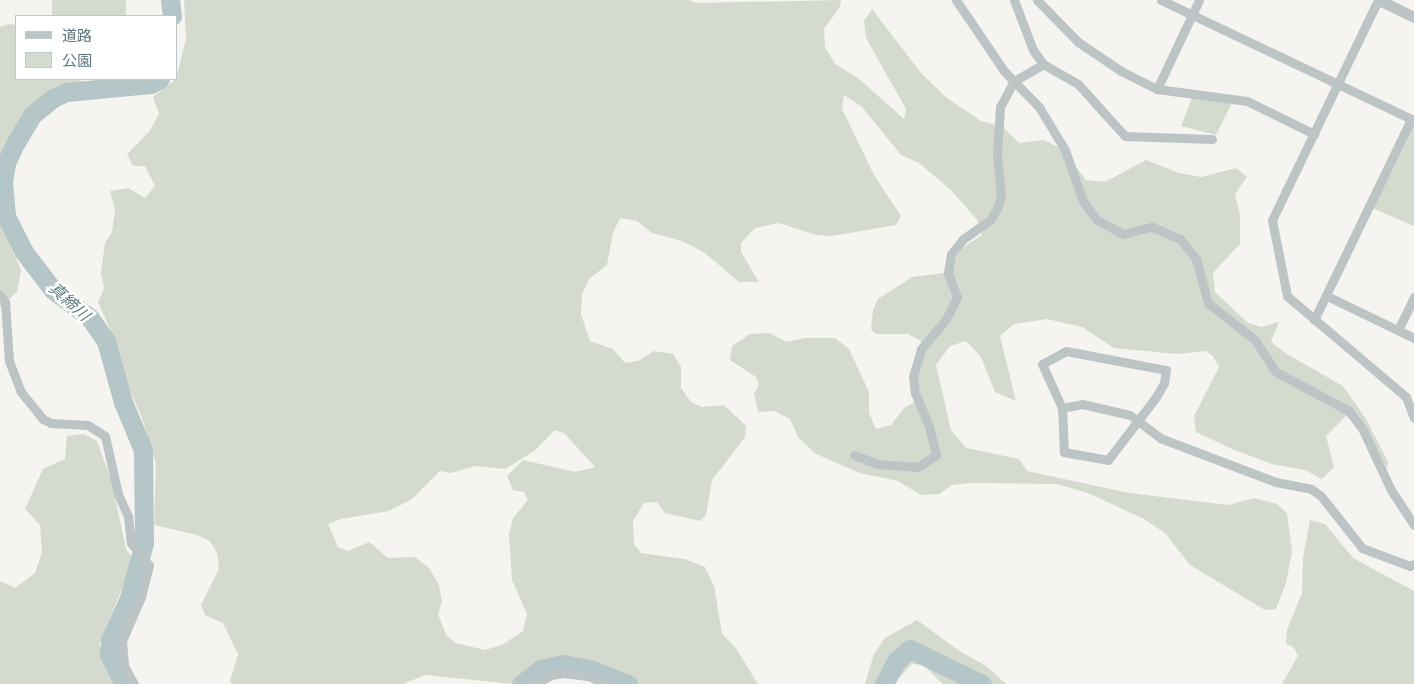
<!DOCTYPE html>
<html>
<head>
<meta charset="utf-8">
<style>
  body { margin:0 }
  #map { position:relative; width:1414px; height:684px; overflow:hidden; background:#f5f4f0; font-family:"DM Sans","Noto Sans JP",sans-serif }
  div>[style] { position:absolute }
  .green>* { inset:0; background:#d5dacf; transform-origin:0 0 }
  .river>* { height:19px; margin:-9.5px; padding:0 9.5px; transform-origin:9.5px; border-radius:9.5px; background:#b4c6c8 }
  .minor>* { height:9px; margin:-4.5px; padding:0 4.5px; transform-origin:4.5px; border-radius:4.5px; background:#bdc4c6 }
  .tertiary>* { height:11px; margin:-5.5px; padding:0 5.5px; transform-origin:5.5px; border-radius:5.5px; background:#bdc4c6 }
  span { translate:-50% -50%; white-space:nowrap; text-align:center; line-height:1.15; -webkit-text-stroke:5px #fff; paint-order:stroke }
  .water-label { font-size:16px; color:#58787b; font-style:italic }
  .legend { position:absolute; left:15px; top:15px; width:162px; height:65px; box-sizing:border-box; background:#fff; border:1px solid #bec9cb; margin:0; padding:6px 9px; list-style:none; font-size:15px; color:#5d777e }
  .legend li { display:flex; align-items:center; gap:10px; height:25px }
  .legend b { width:25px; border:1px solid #bec9cb }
</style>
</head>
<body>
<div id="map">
  <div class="green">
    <i style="left:52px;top:0;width:74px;height:16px"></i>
    <i style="clip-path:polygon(evenodd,184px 0,689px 0,696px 3px,841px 0,840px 7px,824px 29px,825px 47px,835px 64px,858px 78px,904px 119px,906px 109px,866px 38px,864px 21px,872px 9px,921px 73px,947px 98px,981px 121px,1003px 127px,1019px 143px,1044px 140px,1062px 149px,1086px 180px,1105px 182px,1146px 160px,1179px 173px,1201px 177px,1236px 168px,1247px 177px,1235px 194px,1240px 215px,1240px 244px,1213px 273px,1215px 292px,1248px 323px,1261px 327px,1279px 322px,1271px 342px,1287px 354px,1343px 386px,1366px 419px,1388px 462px,1387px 469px,1361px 420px,1346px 416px,1326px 436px,1334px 467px,1322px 479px,1305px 470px,1272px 464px,1232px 449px,1196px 432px,1194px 416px,1219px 367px,1213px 356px,1205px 351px,1177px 354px,1114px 348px,1082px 327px,1047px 319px,1014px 324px,1000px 336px,1016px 401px,995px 392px,981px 357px,966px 341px,950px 346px,936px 365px,951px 430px,966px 448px,1019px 459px,1027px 471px,1129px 493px,1228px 505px,1254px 498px,1277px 504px,1287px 513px,1292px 551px,1286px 583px,1276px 609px,1265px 610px,1190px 565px,1165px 533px,1144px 519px,1088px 493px,1057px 484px,970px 483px,952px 485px,939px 494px,921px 495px,898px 481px,860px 473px,816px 454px,798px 437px,790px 419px,774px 411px,758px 412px,754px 393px,759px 386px,756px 377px,730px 360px,732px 346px,750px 334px,770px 333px,786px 342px,805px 338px,835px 338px,849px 349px,869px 392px,869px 413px,876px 429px,891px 425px,904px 408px,920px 399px,917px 371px,924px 354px,921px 341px,908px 334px,876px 334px,871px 329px,873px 310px,878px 299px,912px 277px,952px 272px,953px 261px,962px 248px,982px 235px,977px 220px,952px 191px,919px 163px,901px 155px,862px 107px,844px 95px,842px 109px,874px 175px,901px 216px,896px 225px,832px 236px,816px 235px,779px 223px,755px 228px,741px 243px,741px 252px,759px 282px,739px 282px,705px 253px,682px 241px,652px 233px,637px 221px,620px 218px,613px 233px,607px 265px,589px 279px,582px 294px,581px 314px,590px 341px,613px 349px,625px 363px,638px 361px,654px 351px,673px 354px,681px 367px,681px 388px,691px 402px,702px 407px,724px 405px,746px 426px,745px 437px,712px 480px,706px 515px,700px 521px,665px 513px,657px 502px,644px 503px,633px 521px,634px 544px,641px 553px,685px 559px,705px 567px,714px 586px,722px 634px,735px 647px,758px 684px,619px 684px,593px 666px,556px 659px,537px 665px,513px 684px,425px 675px,403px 684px,232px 684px,230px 681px,238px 654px,223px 623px,205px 615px,201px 605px,219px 569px,217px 553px,210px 541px,197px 535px,154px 525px,156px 464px,142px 418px,126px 381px,114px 338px,98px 302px,104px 289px,101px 273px,105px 243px,112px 232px,115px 210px,110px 191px,128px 188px,145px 198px,155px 186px,145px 166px,133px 166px,127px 154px,149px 132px,159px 114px,153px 97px,176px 79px,186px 39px,184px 0,555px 430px,564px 433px,595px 467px,575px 472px,523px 460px,507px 476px,513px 490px,524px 492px,528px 500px,513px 518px,509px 535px,512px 580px,527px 614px,523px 631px,502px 645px,485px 650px,455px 643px,446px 635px,438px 614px,442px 602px,439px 585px,429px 568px,415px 557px,388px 558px,369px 542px,348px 551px,338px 547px,328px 524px,341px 519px,389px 511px,412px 499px,440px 471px,451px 473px,476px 466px,505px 469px,534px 451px,555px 430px)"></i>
    <i style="clip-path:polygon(9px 24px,16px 25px,16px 79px,85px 79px,47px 94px,29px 108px,11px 138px,0 169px,0 27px)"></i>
    <i style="clip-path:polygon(1192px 98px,1232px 103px,1216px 135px,1181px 126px)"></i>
    <i style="clip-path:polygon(1413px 123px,1414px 124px,1414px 226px,1372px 208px)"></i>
    <i style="clip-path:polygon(0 222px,21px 270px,17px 292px,0 307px)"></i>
    <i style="clip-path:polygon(84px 434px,97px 441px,112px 483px,126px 549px,134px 560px,99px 644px,116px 684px,0 684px,0 581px,15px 588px,35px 573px,42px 552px,40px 525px,25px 509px,43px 469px,65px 459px,67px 436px)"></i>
    <i style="clip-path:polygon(1310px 520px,1325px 524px,1353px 558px,1414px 591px,1414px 684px,1282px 684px,1298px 656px,1294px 648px,1286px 643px,1287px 630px,1302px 593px,1303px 558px)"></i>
    <i style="clip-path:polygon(917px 620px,958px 650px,986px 666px,1006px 684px,943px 684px,923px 665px,912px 664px,893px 684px,865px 684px,874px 654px,885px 638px)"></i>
  </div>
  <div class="river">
    <i style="left:170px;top:0;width:16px;rotate:83deg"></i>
    <i style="left:124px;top:684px;width:34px;rotate:-117deg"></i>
    <i style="left:109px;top:654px;width:14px;rotate:-86deg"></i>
    <i style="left:110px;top:640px;width:46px;rotate:-65.7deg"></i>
    <i style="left:129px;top:598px;width:57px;rotate:-74.7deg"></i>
    <i style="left:144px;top:543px;width:93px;rotate:-90.6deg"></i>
    <i style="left:143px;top:450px;width:52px;rotate:-112.6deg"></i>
    <i style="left:123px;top:402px;width:63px;rotate:-105.6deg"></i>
    <i style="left:106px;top:341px;width:29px;rotate:-125deg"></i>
    <i style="left:89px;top:317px;width:45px;rotate:-143.1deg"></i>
    <i style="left:53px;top:290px;width:48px;rotate:-127.3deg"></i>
    <i style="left:24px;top:252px;width:40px;rotate:-116.6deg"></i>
    <i style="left:6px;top:216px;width:34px;rotate:-95deg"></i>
    <i style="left:3px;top:182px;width:19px;rotate:-81deg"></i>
    <i style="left:6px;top:163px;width:23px;rotate:-65deg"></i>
    <i style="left:16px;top:142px;width:31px;rotate:-59deg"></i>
    <i style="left:32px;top:115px;width:27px;rotate:-39deg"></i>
    <i style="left:53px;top:98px;width:14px;rotate:-25deg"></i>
    <i style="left:66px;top:92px;width:85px;rotate:-5.4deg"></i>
    <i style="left:151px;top:84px;width:10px;rotate:-29deg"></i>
    <i style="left:521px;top:684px;width:25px;rotate:-37deg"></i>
    <i style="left:541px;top:669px;width:22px;rotate:-13deg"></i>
    <i style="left:562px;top:664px;width:28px;rotate:10deg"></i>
    <i style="left:590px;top:669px;width:41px;rotate:21.5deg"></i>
    <i style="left:884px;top:684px;width:26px;rotate:-62deg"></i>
    <i style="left:896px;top:661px;width:18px;rotate:-41deg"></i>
    <i style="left:910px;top:649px;width:80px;rotate:25.9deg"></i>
  </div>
  <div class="minor">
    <i style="left:956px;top:0;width:86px;rotate:55.9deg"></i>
    <i style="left:1004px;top:71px;width:50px;rotate:45.8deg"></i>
    <i style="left:1039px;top:107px;width:50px;rotate:58.8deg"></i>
    <i style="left:1065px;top:150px;width:54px;rotate:70.6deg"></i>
    <i style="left:1083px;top:201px;width:24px;rotate:54deg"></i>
    <i style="left:1097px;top:220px;width:30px;rotate:28deg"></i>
    <i style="left:1123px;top:234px;width:30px;rotate:-14deg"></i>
    <i style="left:1152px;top:227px;width:30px;rotate:23deg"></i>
    <i style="left:1180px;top:239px;width:26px;rotate:51deg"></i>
    <i style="left:1196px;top:259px;width:46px;rotate:74.7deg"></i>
    <i style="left:1208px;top:303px;width:60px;rotate:38.2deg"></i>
    <i style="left:1255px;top:340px;width:38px;rotate:57deg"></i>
    <i style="left:1276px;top:372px;width:83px;rotate:28.1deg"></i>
    <i style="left:1349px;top:411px;width:21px;rotate:53deg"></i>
    <i style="left:1362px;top:428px;width:68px;rotate:64.9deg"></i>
    <i style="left:1391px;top:490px;width:42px;rotate:56.7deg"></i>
    <i style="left:1014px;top:0;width:53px;rotate:69.2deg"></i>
    <i style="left:1033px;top:50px;width:17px;rotate:54deg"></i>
    <i style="left:1037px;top:0;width:59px;rotate:45.7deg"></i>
    <i style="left:1078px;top:42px;width:52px;rotate:34deg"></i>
    <i style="left:1121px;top:71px;width:40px;rotate:26.6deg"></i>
    <i style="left:1157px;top:89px;width:91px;rotate:7.6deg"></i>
    <i style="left:1247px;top:101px;width:75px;rotate:26.2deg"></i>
    <i style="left:1161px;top:0;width:280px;rotate:25.4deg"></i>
    <i style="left:1378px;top:0;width:244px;rotate:115.7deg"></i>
    <i style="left:1272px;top:220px;width:77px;rotate:78.8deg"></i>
    <i style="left:1287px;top:296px;width:156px;rotate:40.3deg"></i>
    <i style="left:1406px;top:397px;width:22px;rotate:69deg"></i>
    <i style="left:1157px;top:89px;width:98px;rotate:-64.7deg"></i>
    <i style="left:0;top:295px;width:9px;rotate:54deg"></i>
    <i style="left:5px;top:302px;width:59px;rotate:86.1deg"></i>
    <i style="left:9px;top:361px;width:33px;rotate:69deg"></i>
    <i style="left:21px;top:392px;width:35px;rotate:51deg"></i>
    <i style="left:43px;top:419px;width:9px;rotate:27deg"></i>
    <i style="left:51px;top:423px;width:37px;rotate:3deg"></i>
    <i style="left:88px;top:425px;width:20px;rotate:33deg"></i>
    <i style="left:105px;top:436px;width:59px;rotate:77.4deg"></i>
    <i style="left:118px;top:494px;width:24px;rotate:66deg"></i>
    <i style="left:128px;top:516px;width:27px;rotate:84deg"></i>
    <i style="left:131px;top:543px;width:28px;rotate:51deg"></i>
    <i style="left:149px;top:565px;width:33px;rotate:104deg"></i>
    <i style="left:141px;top:597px;width:48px;rotate:113.4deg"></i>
    <i style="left:122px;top:641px;width:25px;rotate:85deg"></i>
    <i style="left:124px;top:666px;width:21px;rotate:61deg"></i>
    <i style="left:1327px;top:296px;width:97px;rotate:25.8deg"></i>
    <i style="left:1314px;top:320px;width:223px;rotate:-64.2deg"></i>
    <i style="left:1398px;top:330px;width:37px;rotate:-64deg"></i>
    <i style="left:1066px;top:351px;width:102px;rotate:10.8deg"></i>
    <i style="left:1166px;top:370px;width:13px;rotate:99deg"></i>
    <i style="left:1164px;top:383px;width:16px;rotate:120deg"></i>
    <i style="left:1156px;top:397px;width:79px;rotate:127.3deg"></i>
    <i style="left:1108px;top:460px;width:45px;rotate:-169.7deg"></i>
    <i style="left:1064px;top:452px;width:44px;rotate:-92.6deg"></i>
    <i style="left:1062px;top:408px;width:48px;rotate:-114.4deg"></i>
    <i style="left:1042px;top:364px;width:27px;rotate:-28deg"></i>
    <i style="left:1062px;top:408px;width:20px;rotate:-11deg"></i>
    <i style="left:1082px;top:404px;width:49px;rotate:12.9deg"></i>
    <i style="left:1130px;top:415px;width:38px;rotate:37deg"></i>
    <i style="left:1160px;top:438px;width:124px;rotate:20.8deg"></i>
    <i style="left:1276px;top:482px;width:36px;rotate:11deg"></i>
    <i style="left:1311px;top:489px;width:12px;rotate:35deg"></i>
    <i style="left:1321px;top:496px;width:66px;rotate:51.7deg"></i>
    <i style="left:1362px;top:548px;width:51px;rotate:20.6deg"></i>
    <i style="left:1410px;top:566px;width:4px;rotate:-27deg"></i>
    <i style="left:854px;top:455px;width:26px;rotate:21deg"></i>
    <i style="left:878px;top:464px;width:40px;rotate:4.3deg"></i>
    <i style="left:918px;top:467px;width:22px;rotate:-34deg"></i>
    <i style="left:936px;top:455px;width:30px;rotate:-104deg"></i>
    <i style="left:929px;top:426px;width:36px;rotate:-113deg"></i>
    <i style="left:915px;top:393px;width:16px;rotate:-97deg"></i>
    <i style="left:913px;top:377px;width:29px;rotate:-74deg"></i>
    <i style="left:921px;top:349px;width:39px;rotate:-50deg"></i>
    <i style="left:946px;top:319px;width:25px;rotate:-63deg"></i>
    <i style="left:957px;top:297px;width:26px;rotate:-111deg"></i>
    <i style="left:948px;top:273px;width:19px;rotate:-81deg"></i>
    <i style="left:951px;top:254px;width:19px;rotate:-51deg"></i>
    <i style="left:963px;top:239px;width:33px;rotate:-35deg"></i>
    <i style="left:990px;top:220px;width:13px;rotate:-58deg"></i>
    <i style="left:997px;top:209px;width:15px;rotate:-74deg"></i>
    <i style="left:1001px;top:195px;width:41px;rotate:-95.6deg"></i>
    <i style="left:997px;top:154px;width:47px;rotate:-86.3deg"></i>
    <i style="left:1000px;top:107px;width:30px;rotate:-62deg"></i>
    <i style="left:1014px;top:81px;width:34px;rotate:-30deg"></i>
    <i style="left:1043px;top:64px;width:40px;rotate:29.7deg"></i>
    <i style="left:1078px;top:84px;width:70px;rotate:47.9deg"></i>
    <i style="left:1125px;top:136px;width:87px;rotate:2deg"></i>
    <i style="left:535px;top:684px;width:18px;rotate:-29deg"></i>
    <i style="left:551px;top:675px;width:12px;rotate:-9deg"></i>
    <i style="left:563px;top:673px;width:25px;rotate:7deg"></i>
    <i style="left:588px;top:676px;width:20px;rotate:24deg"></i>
  </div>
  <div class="tertiary">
    <i style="left:1379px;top:0;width:39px;rotate:26deg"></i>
  </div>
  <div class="water-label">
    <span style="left:69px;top:302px;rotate:42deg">真締川</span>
  </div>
  <ul class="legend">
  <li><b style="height:6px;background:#bdc4c6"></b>道路</li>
  <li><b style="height:14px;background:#d5dacf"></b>公園</li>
  </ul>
</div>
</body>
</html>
